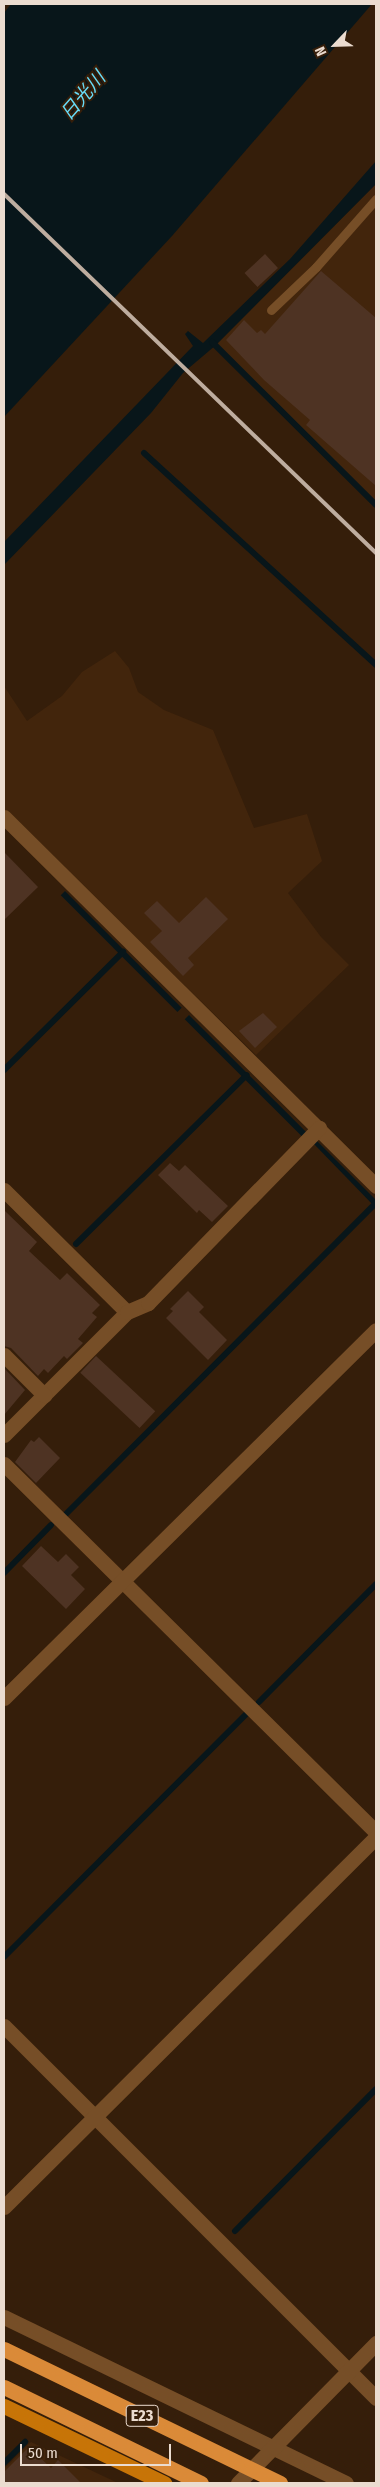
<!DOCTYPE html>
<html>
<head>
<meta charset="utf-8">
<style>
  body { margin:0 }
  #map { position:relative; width:380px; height:2487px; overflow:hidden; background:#351e0a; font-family:"Fira Sans Condensed","Noto Sans JP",sans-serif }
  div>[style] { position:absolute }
  .built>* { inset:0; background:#42250c }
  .water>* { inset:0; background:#08161a; transform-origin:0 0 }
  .stream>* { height:6px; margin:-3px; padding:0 3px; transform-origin:3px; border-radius:3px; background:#08161a }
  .building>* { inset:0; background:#4e3323; transform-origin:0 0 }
  .lane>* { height:9px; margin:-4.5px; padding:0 4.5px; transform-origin:4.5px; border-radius:4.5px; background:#764e27 }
  .street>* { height:15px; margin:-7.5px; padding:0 7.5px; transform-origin:7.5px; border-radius:7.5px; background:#764e27 }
  .primary>* { height:15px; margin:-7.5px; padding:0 7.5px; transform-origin:7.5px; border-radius:7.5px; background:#c77407 }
  .highway>* { height:15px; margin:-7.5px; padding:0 7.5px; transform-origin:7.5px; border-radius:7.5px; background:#da8a38 }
  .rail>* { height:4px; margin:-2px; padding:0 2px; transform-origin:2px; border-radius:2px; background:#bead9f }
  .highway-bridge>* { height:15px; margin:-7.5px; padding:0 7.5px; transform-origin:7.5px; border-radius:7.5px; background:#da8a38 }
  span { translate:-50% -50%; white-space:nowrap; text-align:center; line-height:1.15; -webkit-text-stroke:4px #351e0a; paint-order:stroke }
  .shield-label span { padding:1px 4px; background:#351e0a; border:1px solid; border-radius:4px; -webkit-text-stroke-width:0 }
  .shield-label { font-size:16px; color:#ebdcd0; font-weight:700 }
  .water-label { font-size:19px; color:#68dcf8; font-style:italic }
  .frame { position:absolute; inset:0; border:5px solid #ebdcd0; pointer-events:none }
  .north { position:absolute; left:310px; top:20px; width:50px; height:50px; -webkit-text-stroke:4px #351e0a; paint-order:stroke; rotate:246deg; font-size:14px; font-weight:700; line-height:20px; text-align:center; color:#ebdcd0 }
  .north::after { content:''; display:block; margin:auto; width:18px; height:22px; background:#ebdcd0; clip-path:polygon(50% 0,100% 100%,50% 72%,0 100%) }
  .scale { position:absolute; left:20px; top:2444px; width:151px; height:22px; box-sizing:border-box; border:2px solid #ebdcd0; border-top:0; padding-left:6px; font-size:15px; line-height:18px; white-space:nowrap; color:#ebdcd0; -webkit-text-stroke:4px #351e0a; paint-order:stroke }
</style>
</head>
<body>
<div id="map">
  <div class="built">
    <i style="clip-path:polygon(376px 184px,376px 505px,216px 345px)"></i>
    <i style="clip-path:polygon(115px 651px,129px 668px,138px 692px,164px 710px,213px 730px,254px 828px,307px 814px,322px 861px,288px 893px,321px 937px,349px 965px,256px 1055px,4px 809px,4px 686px,27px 721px,62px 696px,82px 672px)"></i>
    <i style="clip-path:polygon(31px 2442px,118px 2483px,4px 2483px,4px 2469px)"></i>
  </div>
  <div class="water">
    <i style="clip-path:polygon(11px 4px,372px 4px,172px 236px,4px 417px,4px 13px)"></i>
    <i style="clip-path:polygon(376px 161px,376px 184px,216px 345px,183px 373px,151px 413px,4px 565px,4px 542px,193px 346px,185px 334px,188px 331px,203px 343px,290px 259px)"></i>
    <i style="left:65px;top:891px;width:165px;height:6px;rotate:45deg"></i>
    <i style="left:189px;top:1015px;width:167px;height:6px;rotate:45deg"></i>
    <i style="clip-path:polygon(316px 1140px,376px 1200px,376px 1208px,313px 1143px)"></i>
  </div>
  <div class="stream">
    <i style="left:212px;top:342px;width:231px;rotate:44.8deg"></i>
    <i style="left:144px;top:453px;width:314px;rotate:42.4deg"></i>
    <i style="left:4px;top:1070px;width:168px;rotate:-44.8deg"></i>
    <i style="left:76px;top:1244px;width:240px;rotate:-44.7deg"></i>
    <i style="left:64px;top:1516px;width:442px;rotate:-45.1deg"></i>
    <i style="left:4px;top:1573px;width:67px;rotate:-45.6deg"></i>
    <i style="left:259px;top:1702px;width:166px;rotate:-45.2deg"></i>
    <i style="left:4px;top:1957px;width:343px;rotate:-45.1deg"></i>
    <i style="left:235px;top:2231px;width:200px;rotate:-45.2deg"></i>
    <i style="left:4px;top:2463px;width:30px;rotate:-45deg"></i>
  </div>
  <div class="building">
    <i style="left:265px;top:254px;width:19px;height:28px;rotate:47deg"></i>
    <i style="clip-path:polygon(321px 271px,376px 318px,376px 486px,306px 425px,310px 420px,264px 380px,226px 340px,244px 320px,257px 333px,261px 330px,265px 334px)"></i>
    <i style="clip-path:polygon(4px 852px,38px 887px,4px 920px)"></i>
    <i style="clip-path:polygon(206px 897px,228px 919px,188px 958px,194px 965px,183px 976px,150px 942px,162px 931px,144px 913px,157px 901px,179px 923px)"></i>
    <i style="clip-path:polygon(263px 1013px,277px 1027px,255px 1048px,239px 1031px)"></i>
    <i style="clip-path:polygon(170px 1163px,179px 1171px,185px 1165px,228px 1206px,212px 1222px,199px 1210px,197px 1213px,158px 1175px)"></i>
    <i style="clip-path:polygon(4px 1210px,37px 1242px,29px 1251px,60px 1280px,67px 1273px,100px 1305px,92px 1313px,97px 1317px,78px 1339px,83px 1343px,67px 1359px,64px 1356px,48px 1373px,44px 1369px,38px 1376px,11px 1348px,4px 1346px)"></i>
    <i style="clip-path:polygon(188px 1291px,204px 1307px,199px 1312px,227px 1340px,208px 1360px,166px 1318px,173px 1311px,170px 1309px)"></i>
    <i style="left:96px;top:1356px;width:81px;height:23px;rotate:43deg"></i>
    <i style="clip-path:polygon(4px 1368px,25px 1390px,4px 1415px)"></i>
    <i style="clip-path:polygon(39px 1437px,60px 1458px,36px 1483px,15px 1462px,31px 1440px,34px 1442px)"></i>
    <i style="clip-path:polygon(41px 1546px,58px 1562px,66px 1554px,79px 1567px,71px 1575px,85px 1589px,66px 1609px,22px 1566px)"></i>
    <i style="clip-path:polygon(29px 2447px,51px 2468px,58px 2460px,81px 2483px,4px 2483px,4px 2472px)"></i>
  </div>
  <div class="lane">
    <i style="left:271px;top:310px;width:62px;rotate:-43.7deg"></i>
    <i style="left:316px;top:267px;width:91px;rotate:-48.6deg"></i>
  </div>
  <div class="street">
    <i style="left:4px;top:817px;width:524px;rotate:44.77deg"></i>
    <i style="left:4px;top:1190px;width:173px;rotate:44.8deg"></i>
    <i style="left:127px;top:1312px;width:174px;rotate:135deg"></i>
    <i style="left:127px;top:1312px;width:23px;rotate:-23deg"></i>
    <i style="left:148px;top:1303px;width:245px;rotate:-45.7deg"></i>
    <i style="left:4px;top:1355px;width:57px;rotate:45deg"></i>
    <i style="left:4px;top:1464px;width:523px;rotate:44.69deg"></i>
    <i style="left:4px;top:1698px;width:523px;rotate:-44.69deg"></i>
    <i style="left:4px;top:2026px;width:526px;rotate:45deg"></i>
    <i style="left:4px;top:2207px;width:525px;rotate:-44.85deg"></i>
    <i style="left:4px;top:2317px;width:380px;rotate:25.9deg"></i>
    <i style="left:238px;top:2483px;width:197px;rotate:-45.4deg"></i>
  </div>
  <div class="primary">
    <i style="left:4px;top:2406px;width:178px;rotate:25.7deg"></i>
  </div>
  <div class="highway">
    <i style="left:4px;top:2387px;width:219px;rotate:26deg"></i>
  </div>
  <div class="rail">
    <i style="left:4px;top:194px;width:517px;rotate:43.98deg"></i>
  </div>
  <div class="highway-bridge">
    <i style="left:4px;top:2349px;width:307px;rotate:25.9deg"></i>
  </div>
  <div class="shield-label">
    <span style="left:142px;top:2416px">E23</span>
  </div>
  <div class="water-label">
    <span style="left:83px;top:96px;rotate:-49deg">日光川</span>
  </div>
  <div class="frame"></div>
  <div class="north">N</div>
  <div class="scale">50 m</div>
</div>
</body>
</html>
